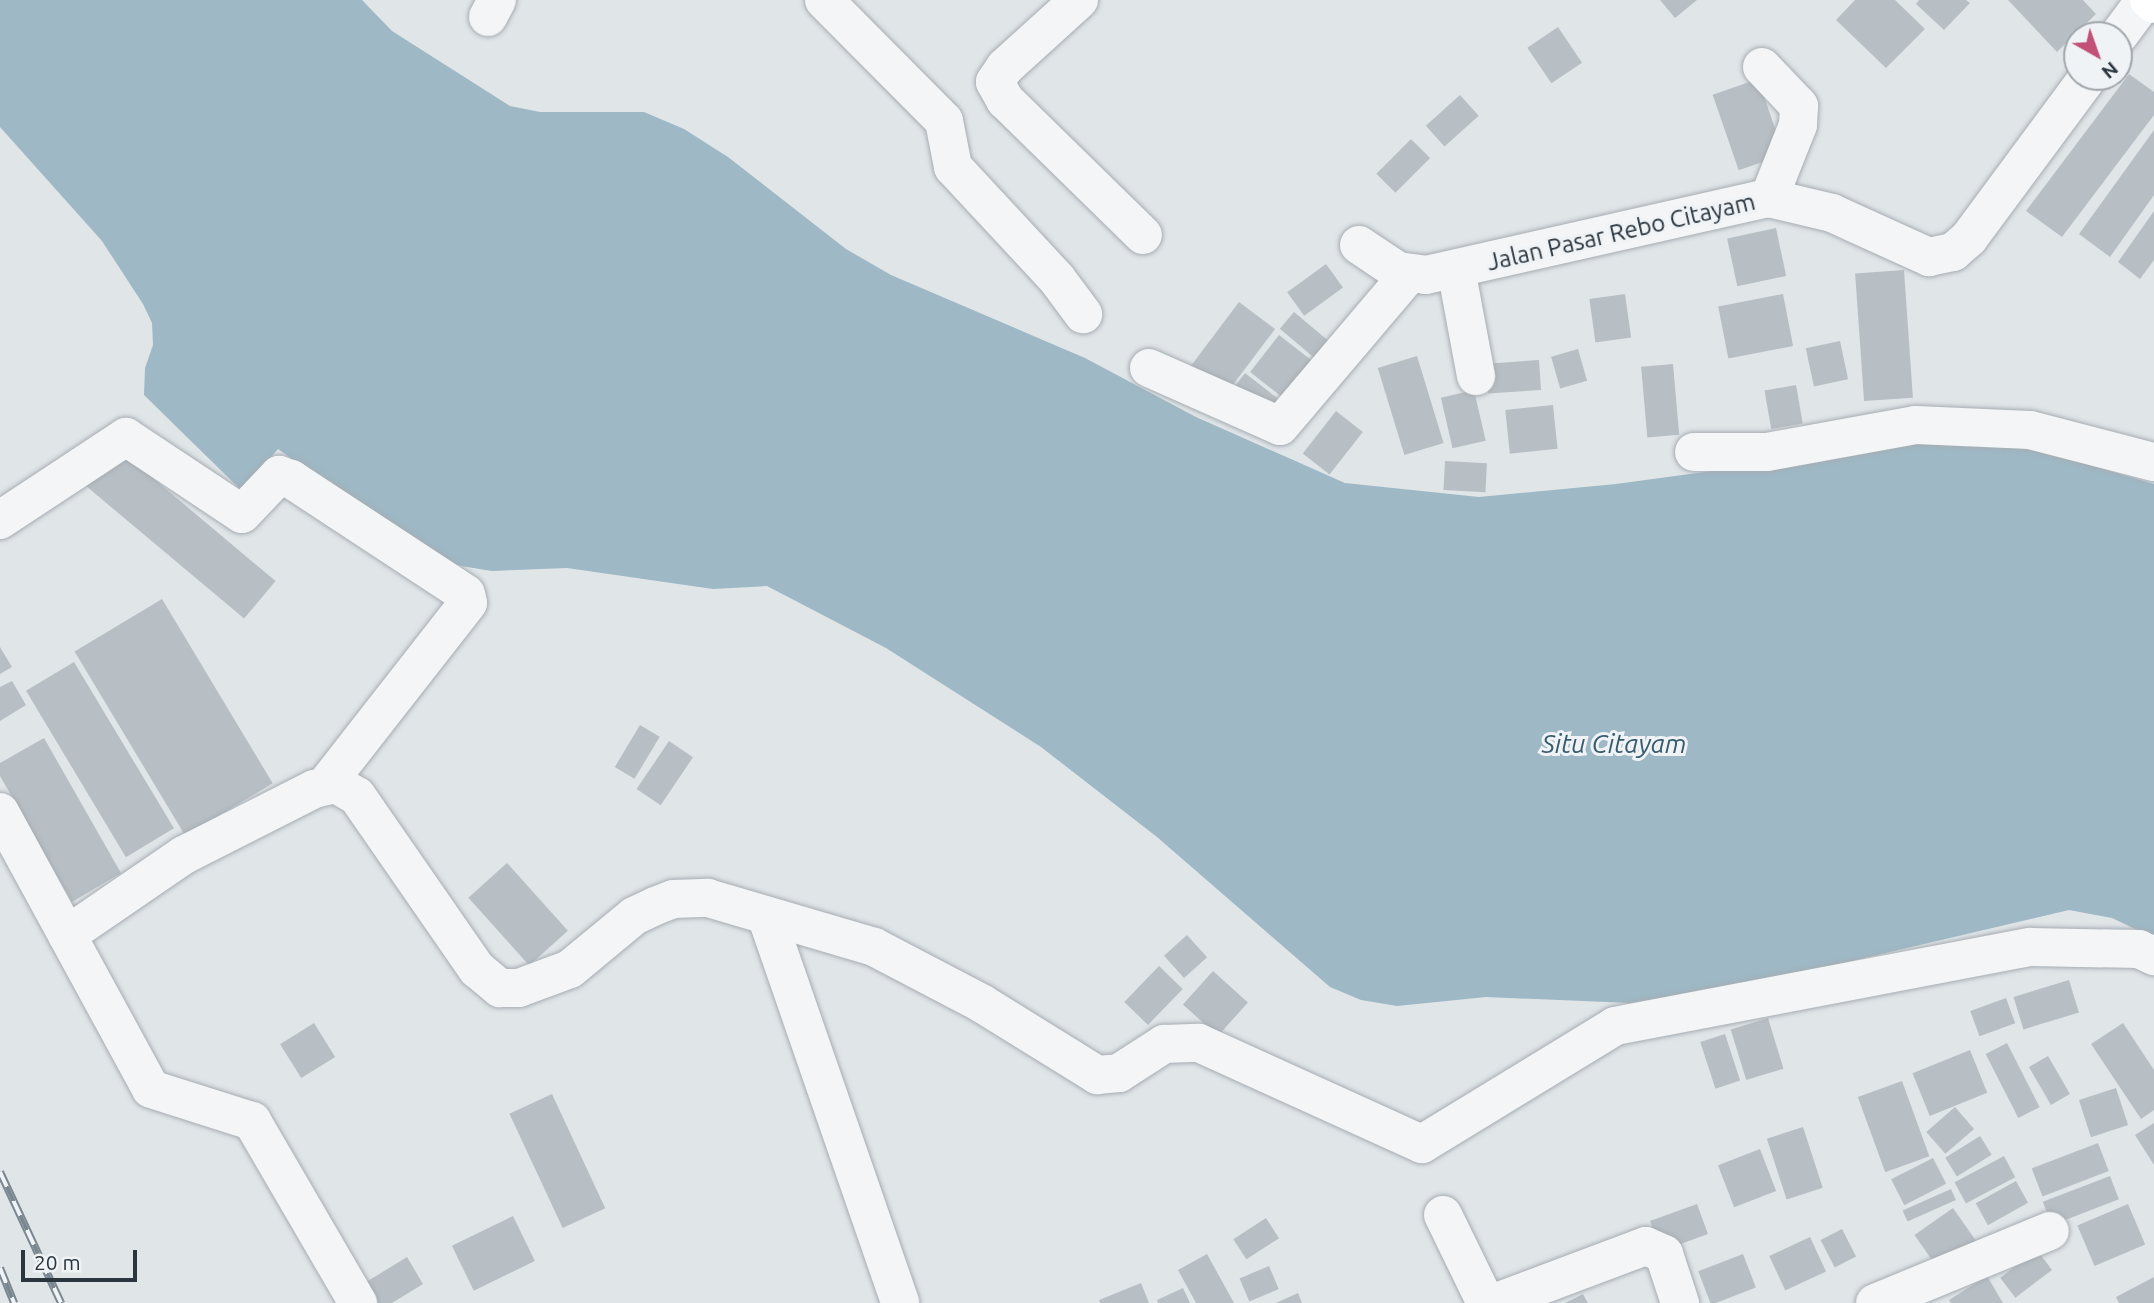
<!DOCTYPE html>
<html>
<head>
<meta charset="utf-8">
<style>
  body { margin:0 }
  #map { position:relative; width:2154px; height:1303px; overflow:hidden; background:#e0e5e8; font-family:Ubuntu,sans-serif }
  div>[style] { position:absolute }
  .water>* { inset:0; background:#9eb8c5 }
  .building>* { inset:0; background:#b8bfc4; transform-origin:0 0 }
  .roads { filter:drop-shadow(0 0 2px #a6adb2) drop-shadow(0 0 2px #a6adb2) }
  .minor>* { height:38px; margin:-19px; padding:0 19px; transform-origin:19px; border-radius:19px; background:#f3f5f7 }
  .major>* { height:38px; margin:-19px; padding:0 19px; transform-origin:19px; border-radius:19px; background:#fff }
  .rail>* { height:8px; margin-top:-4px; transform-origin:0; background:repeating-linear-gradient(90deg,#f0f3f6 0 16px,#7b8790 0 32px); box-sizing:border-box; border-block:2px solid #7b8790 }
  span { translate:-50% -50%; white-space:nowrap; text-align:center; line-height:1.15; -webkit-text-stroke:6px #f0f3f6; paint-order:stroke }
  .street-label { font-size:24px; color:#2a353e }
  .water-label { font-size:26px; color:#385b6e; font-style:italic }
  .north { position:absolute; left:2063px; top:21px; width:70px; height:70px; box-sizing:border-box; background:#f0f3f6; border:2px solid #a1a7ac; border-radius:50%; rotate:140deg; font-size:19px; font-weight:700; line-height:28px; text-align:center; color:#2a353e }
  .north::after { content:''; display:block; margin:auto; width:24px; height:32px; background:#c25077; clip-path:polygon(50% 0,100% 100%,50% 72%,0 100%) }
  .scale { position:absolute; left:21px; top:1250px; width:116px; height:32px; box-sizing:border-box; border:4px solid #2a353e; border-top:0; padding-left:9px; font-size:21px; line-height:24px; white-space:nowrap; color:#2a353e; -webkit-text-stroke:5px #f0f3f6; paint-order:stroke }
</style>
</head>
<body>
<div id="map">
  <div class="water">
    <i style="clip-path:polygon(0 0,362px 0,392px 31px,510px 106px,540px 112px,644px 112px,684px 129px,728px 157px,846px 249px,891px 275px,1085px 358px,1196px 417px,1345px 483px,1479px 497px,1616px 484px,1924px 442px,2032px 448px,2154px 484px,2154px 938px,2112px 918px,2069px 910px,1766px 981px,1630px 1003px,1486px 997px,1397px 1006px,1361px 1000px,1330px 987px,1157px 837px,1041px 747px,886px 648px,767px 586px,713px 589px,567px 568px,492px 571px,461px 566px,423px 552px,278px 449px,242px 491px,144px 395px,145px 368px,153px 345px,152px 323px,143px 304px,102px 241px,0 127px)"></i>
  </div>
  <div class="building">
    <i style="clip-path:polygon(1660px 0,1697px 0,1675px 18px)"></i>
    <i style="clip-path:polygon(1855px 0,1895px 0,1925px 29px,1886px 68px,1836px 20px)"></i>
    <i style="clip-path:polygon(1919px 0,1966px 0,1970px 3px,1944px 30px,1916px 4px)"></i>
    <i style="clip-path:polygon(2008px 0,2083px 0,2096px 14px,2057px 52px)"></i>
    <i style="left:1558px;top:27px;width:43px;height:37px;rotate:56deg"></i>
    <i style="clip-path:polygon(2129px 74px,2154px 92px,2154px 115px,2062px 237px,2026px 211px)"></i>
    <i style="left:1758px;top:79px;width:80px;height:48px;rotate:71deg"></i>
    <i style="left:1460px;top:95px;width:28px;height:46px;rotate:48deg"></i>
    <i style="clip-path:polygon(2154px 130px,2154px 195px,2110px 257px,2079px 234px)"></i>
    <i style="left:1411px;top:139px;width:27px;height:49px;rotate:45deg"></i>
    <i style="clip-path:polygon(2154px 211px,2154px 260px,2140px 279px,2118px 262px)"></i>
    <i style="left:1776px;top:228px;width:49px;height:50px;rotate:78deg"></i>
    <i style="left:1326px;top:264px;width:29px;height:48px;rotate:54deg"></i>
    <i style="left:1904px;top:270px;width:128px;height:49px;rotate:86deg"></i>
    <i style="left:1625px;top:294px;width:44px;height:36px;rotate:82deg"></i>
    <i style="left:1783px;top:294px;width:53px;height:66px;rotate:79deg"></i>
    <i style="left:1239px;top:302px;width:45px;height:80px;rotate:37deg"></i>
    <i style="left:1294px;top:312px;width:53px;height:22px;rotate:40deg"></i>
    <i style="left:1279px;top:335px;width:48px;height:47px;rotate:38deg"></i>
    <i style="left:1840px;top:341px;width:39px;height:35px;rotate:78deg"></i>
    <i style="left:1578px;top:349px;width:33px;height:28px;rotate:74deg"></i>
    <i style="left:1417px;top:356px;width:91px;height:41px;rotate:73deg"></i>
    <i style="left:1539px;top:360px;width:30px;height:53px;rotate:86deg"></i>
    <i style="left:1673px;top:364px;width:71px;height:32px;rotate:85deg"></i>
    <i style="left:1245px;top:373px;width:47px;height:24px;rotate:38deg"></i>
    <i style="left:1796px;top:385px;width:39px;height:32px;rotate:80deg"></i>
    <i style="left:1474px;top:390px;width:52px;height:34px;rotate:77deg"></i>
    <i style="left:1553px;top:405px;width:44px;height:48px;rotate:84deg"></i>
    <i style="left:1336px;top:411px;width:34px;height:54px;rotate:38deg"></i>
    <i style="left:117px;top:448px;width:207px;height:49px;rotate:40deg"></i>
    <i style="left:1445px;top:461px;width:42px;height:29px;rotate:3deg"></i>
    <i style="left:162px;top:599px;width:215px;height:102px;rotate:59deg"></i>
    <i style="clip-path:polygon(0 647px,12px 667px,0 674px)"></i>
    <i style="left:74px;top:662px;width:194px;height:56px;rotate:59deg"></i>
    <i style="clip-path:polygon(12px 681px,26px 705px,0 721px,0 687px)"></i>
    <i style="left:640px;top:725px;width:23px;height:49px;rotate:31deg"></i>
    <i style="clip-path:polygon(44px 738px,121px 873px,72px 902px,0 776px,0 763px)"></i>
    <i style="left:669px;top:741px;width:29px;height:58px;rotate:34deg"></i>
    <i style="left:507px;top:863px;width:91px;height:52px;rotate:48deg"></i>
    <i style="left:1187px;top:935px;width:30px;height:31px;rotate:48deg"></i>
    <i style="left:1159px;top:966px;width:33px;height:50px;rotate:44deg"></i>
    <i style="left:1213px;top:971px;width:47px;height:45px;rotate:42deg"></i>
    <i style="left:2069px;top:980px;width:34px;height:58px;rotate:73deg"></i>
    <i style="left:2006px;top:998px;width:27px;height:38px;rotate:70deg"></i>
    <i style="left:1768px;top:1018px;width:53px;height:39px;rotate:73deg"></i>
    <i style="left:314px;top:1023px;width:40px;height:40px;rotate:58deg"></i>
    <i style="clip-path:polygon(2123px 1023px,2154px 1070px,2154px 1110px,2141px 1119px,2091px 1044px)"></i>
    <i style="left:1725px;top:1034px;width:49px;height:26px;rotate:72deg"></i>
    <i style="left:2007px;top:1043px;width:72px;height:24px;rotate:63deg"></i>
    <i style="left:1970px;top:1050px;width:46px;height:62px;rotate:68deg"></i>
    <i style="left:2048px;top:1056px;width:44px;height:22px;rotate:60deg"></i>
    <i style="left:1902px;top:1081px;width:80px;height:47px;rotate:70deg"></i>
    <i style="left:2116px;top:1088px;width:39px;height:39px;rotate:72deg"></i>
    <i style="left:552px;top:1094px;width:126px;height:47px;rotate:65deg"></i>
    <i style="left:1955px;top:1107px;width:29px;height:38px;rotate:49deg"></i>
    <i style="clip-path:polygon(2154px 1123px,2154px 1165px,2135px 1135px)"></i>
    <i style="left:1803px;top:1127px;width:64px;height:38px;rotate:72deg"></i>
    <i style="left:1980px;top:1136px;width:22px;height:41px;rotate:58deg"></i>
    <i style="left:2098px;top:1143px;width:30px;height:71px;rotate:69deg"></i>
    <i style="left:1760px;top:1149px;width:45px;height:45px;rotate:69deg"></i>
    <i style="left:2004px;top:1156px;width:24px;height:56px;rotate:62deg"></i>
    <i style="left:1933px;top:1158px;width:29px;height:47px;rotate:63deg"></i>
    <i style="left:2110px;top:1176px;width:25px;height:72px;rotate:69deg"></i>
    <i style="left:2016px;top:1181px;width:25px;height:46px;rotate:61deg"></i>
    <i style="left:1951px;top:1189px;width:12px;height:53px;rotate:66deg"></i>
    <i style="left:1697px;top:1204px;width:32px;height:50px;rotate:70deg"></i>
    <i style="left:2128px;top:1204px;width:44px;height:55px;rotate:67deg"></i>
    <i style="left:1953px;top:1208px;width:40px;height:47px;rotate:55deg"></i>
    <i style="left:513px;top:1216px;width:50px;height:68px;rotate:64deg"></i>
    <i style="left:1266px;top:1218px;width:24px;height:39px;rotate:57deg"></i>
    <i style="left:1842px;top:1229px;width:31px;height:24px;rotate:63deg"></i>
    <i style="left:1810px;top:1237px;width:38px;height:45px;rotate:65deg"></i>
    <i style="left:2037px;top:1250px;width:25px;height:46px;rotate:53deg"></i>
    <i style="clip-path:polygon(1207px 1254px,1234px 1303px,1196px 1303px,1178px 1270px)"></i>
    <i style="left:1743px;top:1254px;width:36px;height:48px;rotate:69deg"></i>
    <i style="clip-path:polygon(407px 1257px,423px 1284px,392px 1303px,368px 1303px,358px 1287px)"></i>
    <i style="left:1269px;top:1266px;width:25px;height:32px;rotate:67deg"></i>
    <i style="clip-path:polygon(1987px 1276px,2003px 1303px,1951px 1303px,1949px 1300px)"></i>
    <i style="clip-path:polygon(2154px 1277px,2154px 1303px,2119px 1303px,2116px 1297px)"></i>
    <i style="clip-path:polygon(1141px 1283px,1149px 1303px,1100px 1303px,1099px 1300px)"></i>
    <i style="clip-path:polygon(1183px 1288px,1190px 1303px,1158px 1303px,1157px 1300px)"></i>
    <i style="clip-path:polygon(1298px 1293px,1302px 1303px,1276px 1303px)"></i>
    <i style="clip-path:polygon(1583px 1294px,1588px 1303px,1565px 1303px)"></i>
  </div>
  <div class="roads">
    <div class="minor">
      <i style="left:824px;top:0;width:170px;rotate:45.2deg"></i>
      <i style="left:944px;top:121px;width:47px;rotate:78.9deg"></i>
      <i style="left:953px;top:167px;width:153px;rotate:47.1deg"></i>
      <i style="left:1057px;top:279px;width:44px;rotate:53.4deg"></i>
      <i style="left:1079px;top:0;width:100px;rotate:137.8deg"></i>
      <i style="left:1005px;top:67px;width:18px;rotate:124deg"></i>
      <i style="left:995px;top:82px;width:21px;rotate:61deg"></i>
      <i style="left:1005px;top:100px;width:193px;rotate:44.4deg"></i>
      <i style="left:488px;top:17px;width:19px;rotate:-62deg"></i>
      <i style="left:2119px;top:35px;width:44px;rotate:-53.4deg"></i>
      <i style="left:1762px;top:67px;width:54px;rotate:46.5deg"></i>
      <i style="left:1799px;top:106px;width:19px;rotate:93deg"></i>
      <i style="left:1798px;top:125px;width:79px;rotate:111.7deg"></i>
      <i style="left:1359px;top:245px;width:47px;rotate:33.7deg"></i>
      <i style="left:1398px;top:271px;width:28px;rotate:8deg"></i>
      <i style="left:1426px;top:275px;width:352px;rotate:-12.7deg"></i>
      <i style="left:1769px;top:198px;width:65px;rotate:13.4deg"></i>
      <i style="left:1832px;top:213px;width:107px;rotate:24.4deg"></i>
      <i style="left:1929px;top:257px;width:25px;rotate:-12deg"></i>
      <i style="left:1953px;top:252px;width:21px;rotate:-41deg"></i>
      <i style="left:1969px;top:238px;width:200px;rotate:-53.5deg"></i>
      <i style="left:1456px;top:269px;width:109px;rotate:79.4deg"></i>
      <i style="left:1149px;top:368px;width:143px;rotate:23.9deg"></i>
      <i style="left:1280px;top:426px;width:198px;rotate:-49.7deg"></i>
      <i style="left:1694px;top:452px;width:73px"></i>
      <i style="left:1767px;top:452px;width:151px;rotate:-10.3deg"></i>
      <i style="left:1916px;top:425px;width:114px;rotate:2.5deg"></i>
      <i style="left:2030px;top:430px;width:128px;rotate:14.5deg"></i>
      <i style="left:0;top:520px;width:151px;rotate:-33.4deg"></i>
      <i style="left:126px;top:437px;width:139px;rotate:33.6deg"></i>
      <i style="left:242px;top:514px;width:54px;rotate:-46.5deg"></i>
      <i style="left:279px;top:475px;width:13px;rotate:18deg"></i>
      <i style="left:291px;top:479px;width:209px;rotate:33.3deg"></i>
      <i style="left:466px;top:594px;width:9px;rotate:77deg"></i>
      <i style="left:468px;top:603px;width:232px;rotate:128deg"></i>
      <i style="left:0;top:812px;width:315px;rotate:61.4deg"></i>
      <i style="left:151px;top:1089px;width:106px;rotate:17.6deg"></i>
      <i style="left:252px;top:1121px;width:211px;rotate:59.8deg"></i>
      <i style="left:767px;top:918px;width:407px;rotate:70.9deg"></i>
      <i style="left:67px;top:935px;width:142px;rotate:-34.4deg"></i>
      <i style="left:184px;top:855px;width:146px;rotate:-26.9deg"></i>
      <i style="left:314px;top:789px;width:23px;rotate:-13deg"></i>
      <i style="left:336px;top:784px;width:24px;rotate:30deg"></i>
      <i style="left:357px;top:796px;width:211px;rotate:55.3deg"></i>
      <i style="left:477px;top:969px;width:30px;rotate:40deg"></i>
      <i style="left:500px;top:988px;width:19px"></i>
      <i style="left:519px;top:988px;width:54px;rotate:-20.4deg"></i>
      <i style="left:570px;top:969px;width:83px;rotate:-39.6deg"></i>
      <i style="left:634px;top:916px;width:23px;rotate:-25deg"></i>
      <i style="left:655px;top:906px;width:19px;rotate:-21deg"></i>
      <i style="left:673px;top:899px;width:35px;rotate:-2deg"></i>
      <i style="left:708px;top:898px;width:173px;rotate:16.4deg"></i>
      <i style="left:874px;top:947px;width:121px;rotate:27.6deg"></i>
      <i style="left:981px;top:1003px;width:137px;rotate:31.8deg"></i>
      <i style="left:1097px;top:1075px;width:22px;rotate:-5deg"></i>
      <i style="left:1119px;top:1073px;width:54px;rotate:-32.8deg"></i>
      <i style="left:1164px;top:1044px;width:35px;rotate:-2deg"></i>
      <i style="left:1199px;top:1043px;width:245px;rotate:24.4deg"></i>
      <i style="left:1422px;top:1144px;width:226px;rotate:-31.4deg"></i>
      <i style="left:1615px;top:1026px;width:423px;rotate:-10.8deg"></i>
      <i style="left:2031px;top:947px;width:108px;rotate:1.1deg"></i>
      <i style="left:2139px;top:949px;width:17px;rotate:25deg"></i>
      <i style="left:1443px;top:1215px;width:98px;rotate:64deg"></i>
      <i style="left:1494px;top:1303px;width:162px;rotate:-20.6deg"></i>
      <i style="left:1646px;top:1246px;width:20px;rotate:24deg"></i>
      <i style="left:1664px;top:1254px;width:52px;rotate:71.9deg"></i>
      <i style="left:1875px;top:1303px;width:189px;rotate:-22.4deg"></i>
    </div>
    <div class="major">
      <i style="left:2149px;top:0;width:6px;rotate:39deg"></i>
    </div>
  </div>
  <div class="rail">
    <i style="left:0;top:1172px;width:145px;rotate:65deg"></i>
    <i style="left:0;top:1268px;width:38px;rotate:68deg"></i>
  </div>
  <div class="street-label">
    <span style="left:1621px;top:232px;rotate:-13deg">Jalan Pasar Rebo Citayam</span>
  </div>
  <div class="water-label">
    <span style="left:1614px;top:744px">Situ Citayam</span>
  </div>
  <div class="north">N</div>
  <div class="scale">20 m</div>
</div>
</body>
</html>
